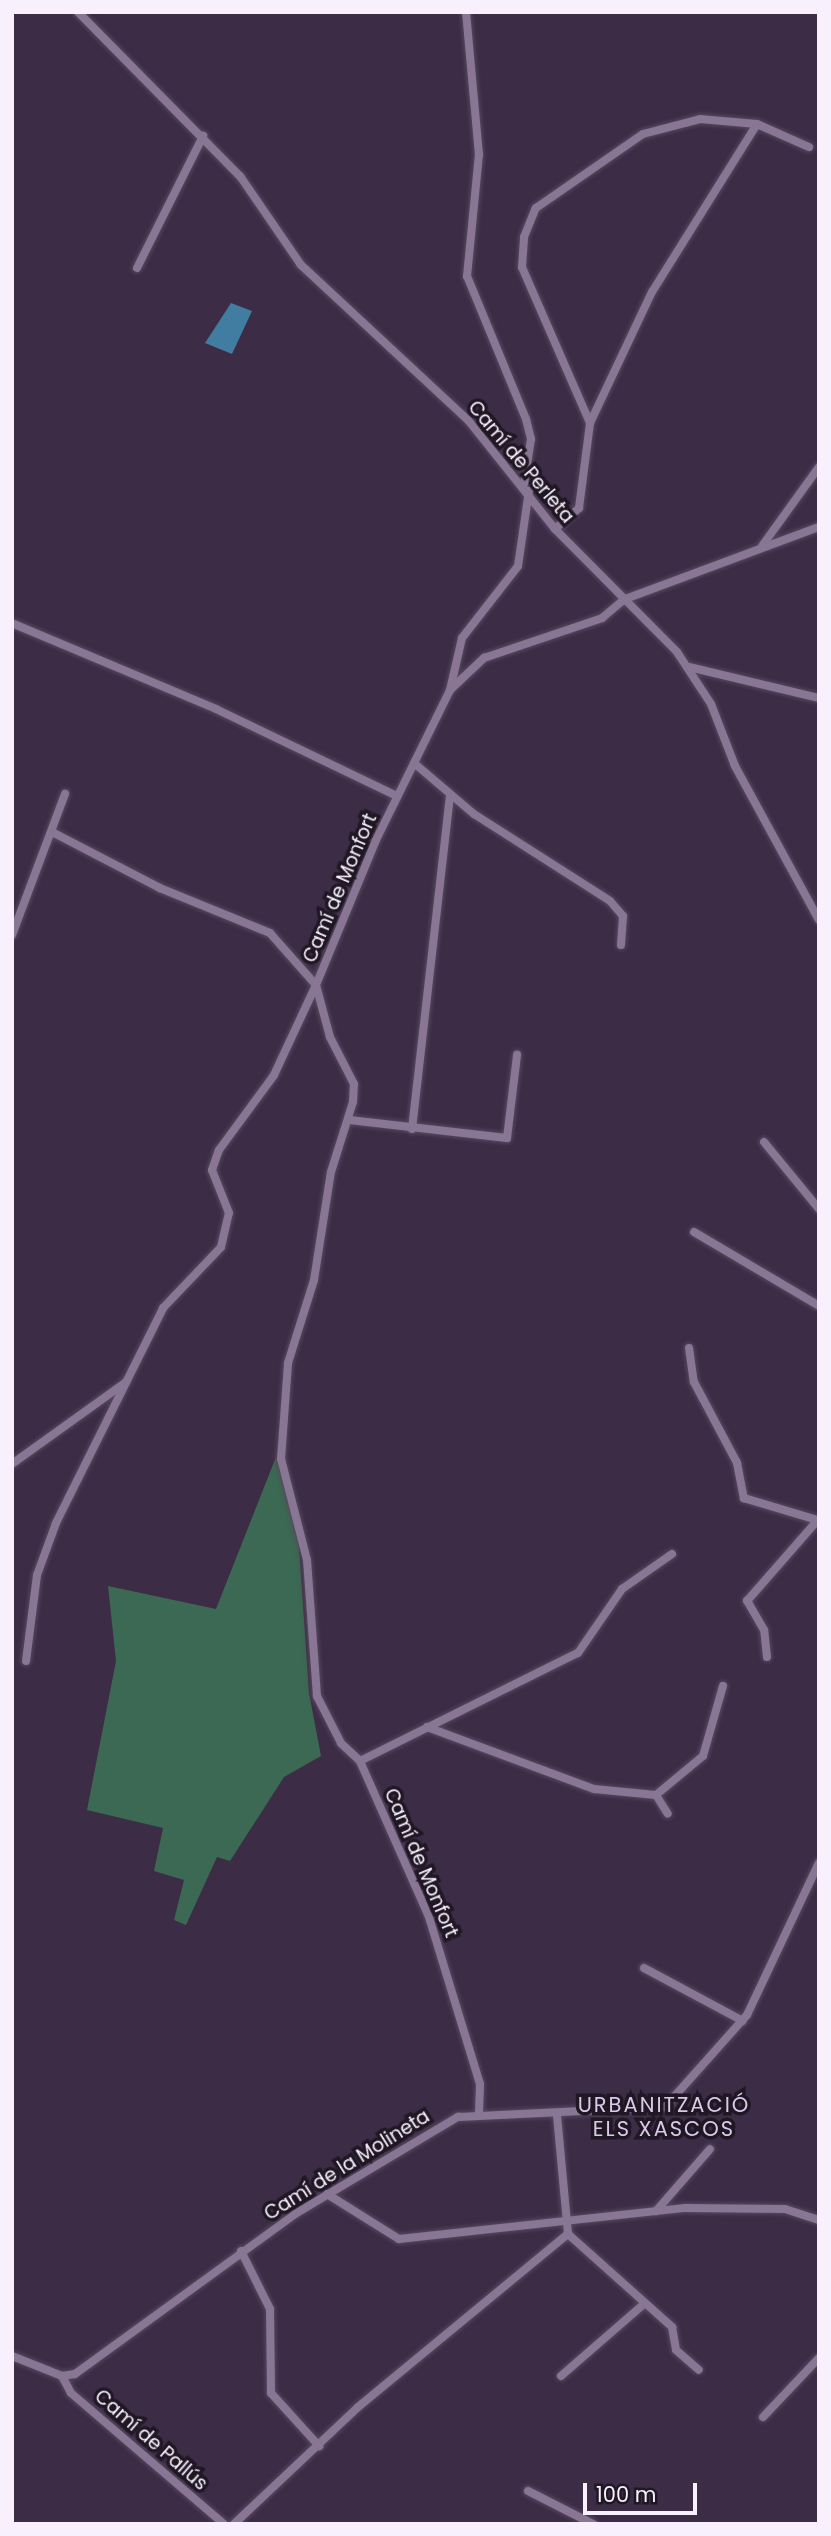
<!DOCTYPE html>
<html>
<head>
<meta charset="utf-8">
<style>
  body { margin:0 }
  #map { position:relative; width:831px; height:2536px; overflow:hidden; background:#3c2c46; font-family:Poppins,sans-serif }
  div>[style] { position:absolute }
  .green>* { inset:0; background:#3c6953 }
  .water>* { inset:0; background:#407da0 }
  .roads { filter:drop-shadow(0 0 2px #56495e) drop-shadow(0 0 2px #56495e) }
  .street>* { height:8px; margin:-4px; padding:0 4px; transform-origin:4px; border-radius:4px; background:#887694 }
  span { translate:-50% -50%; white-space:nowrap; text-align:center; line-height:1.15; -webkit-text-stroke:7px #1f1824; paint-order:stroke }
  .street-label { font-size:19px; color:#f8f0fd }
  .neighbourhood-label { font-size:21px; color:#dbc7e8; letter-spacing:2px }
  .frame { position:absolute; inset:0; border:14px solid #f8f0fd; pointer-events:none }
  .scale { position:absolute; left:583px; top:2483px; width:114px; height:32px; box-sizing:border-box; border:4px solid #f8f0fd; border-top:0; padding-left:9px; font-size:21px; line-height:24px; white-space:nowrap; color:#f8f0fd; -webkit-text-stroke:5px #1f1824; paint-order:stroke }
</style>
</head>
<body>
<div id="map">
  <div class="green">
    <i style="clip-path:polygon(276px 1457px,298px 1532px,309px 1693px,321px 1756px,284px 1777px,230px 1861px,217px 1857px,186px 1925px,174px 1920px,184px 1880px,154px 1871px,163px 1828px,87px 1810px,116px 1661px,108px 1586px,216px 1609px)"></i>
  </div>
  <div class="water">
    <i style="clip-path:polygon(231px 303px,252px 311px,232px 354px,205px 343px)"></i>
  </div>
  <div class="roads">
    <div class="street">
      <i style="left:78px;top:12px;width:231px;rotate:45.4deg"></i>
      <i style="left:240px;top:176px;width:108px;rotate:55.6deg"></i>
      <i style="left:301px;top:265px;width:228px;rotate:42.9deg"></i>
      <i style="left:468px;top:420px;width:139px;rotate:51.4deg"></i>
      <i style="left:555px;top:529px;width:173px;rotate:45.2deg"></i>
      <i style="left:677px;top:652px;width:62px;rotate:56.8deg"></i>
      <i style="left:711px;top:704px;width:66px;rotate:68.8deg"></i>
      <i style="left:735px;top:766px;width:175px;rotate:61.4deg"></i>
      <i style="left:466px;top:12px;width:143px;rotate:84.8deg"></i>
      <i style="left:479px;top:154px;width:123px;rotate:95.6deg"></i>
      <i style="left:467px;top:276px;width:155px;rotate:67.6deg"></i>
      <i style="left:526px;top:419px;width:21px;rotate:76deg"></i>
      <i style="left:531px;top:439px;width:46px;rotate:98.8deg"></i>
      <i style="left:137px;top:268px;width:148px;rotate:-63.4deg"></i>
      <i style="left:590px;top:423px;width:145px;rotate:-64.7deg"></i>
      <i style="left:652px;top:292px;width:198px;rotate:-58deg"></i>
      <i style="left:757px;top:124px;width:57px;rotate:23.9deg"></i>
      <i style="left:555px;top:529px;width:32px;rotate:-41deg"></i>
      <i style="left:579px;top:508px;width:86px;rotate:-82.6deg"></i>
      <i style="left:590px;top:423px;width:170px;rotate:-113.6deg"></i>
      <i style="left:522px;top:267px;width:30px;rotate:-86deg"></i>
      <i style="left:524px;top:237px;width:31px;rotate:-68deg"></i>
      <i style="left:536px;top:208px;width:130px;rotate:-34.7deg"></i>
      <i style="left:643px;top:134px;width:59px;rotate:-14.7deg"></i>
      <i style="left:700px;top:119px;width:57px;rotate:5deg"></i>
      <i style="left:762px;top:546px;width:97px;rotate:-54.2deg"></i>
      <i style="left:14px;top:624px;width:219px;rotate:22.8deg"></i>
      <i style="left:216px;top:709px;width:201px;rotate:25.7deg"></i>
      <i style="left:689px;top:667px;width:134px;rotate:13.4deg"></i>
      <i style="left:450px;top:690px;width:47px;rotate:-43.3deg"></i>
      <i style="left:484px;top:658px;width:125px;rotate:-18.7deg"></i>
      <i style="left:602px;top:618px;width:30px;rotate:-40deg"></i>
      <i style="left:625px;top:599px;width:207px;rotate:-20.4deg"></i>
      <i style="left:414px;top:763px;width:79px;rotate:40.4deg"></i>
      <i style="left:474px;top:814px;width:161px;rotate:32.6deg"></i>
      <i style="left:610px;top:901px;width:20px;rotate:49deg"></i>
      <i style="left:623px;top:916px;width:29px;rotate:94deg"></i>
      <i style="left:12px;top:935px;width:151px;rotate:-69.4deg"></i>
      <i style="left:349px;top:1120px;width:159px;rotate:6.5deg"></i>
      <i style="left:507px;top:1138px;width:84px;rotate:-83.1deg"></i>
      <i style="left:412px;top:1129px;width:336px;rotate:-83.5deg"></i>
      <i style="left:764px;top:1142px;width:87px;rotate:50.6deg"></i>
      <i style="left:694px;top:1232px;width:145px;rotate:30.6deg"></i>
      <i style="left:689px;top:1348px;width:34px;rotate:82deg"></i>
      <i style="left:694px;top:1382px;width:92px;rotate:62deg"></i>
      <i style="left:737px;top:1463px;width:36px;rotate:79deg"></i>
      <i style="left:744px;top:1498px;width:73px;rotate:16.7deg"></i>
      <i style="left:12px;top:1464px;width:140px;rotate:-35.7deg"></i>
      <i style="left:767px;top:1657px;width:27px;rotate:-96deg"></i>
      <i style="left:764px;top:1630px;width:34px;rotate:-120deg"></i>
      <i style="left:747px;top:1601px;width:108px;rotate:-48.8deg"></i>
      <i style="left:26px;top:1661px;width:87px;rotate:-82.7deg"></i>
      <i style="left:37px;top:1575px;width:55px;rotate:-69.9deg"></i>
      <i style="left:56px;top:1523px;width:240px;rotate:-63.5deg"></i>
      <i style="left:163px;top:1308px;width:84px;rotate:-46.4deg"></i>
      <i style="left:221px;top:1247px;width:35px;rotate:-77deg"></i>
      <i style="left:229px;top:1213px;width:46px;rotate:-111.6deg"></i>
      <i style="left:212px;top:1170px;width:21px;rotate:-71deg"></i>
      <i style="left:219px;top:1150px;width:93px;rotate:-53.7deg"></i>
      <i style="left:274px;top:1075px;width:99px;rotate:-65deg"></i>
      <i style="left:316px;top:985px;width:69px;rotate:-131.5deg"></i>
      <i style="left:270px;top:933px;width:119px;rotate:-157.8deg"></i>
      <i style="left:160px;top:888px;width:122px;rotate:-152.6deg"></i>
      <i style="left:427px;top:1727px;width:178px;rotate:20.4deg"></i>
      <i style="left:594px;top:1789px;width:62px;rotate:5.5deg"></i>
      <i style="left:656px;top:1795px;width:61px;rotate:-39.7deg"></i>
      <i style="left:703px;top:1756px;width:73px;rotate:-74.1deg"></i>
      <i style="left:360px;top:1761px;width:243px;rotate:-26.4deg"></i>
      <i style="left:578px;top:1653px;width:78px;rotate:-55.5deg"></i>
      <i style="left:622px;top:1589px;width:61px;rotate:-35deg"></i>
      <i style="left:656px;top:1795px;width:22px;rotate:58deg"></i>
      <i style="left:644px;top:1968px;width:112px;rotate:28.2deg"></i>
      <i style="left:479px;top:2113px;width:29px;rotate:-88deg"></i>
      <i style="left:480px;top:2084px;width:175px;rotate:-107deg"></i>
      <i style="left:429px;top:1917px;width:171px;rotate:-113.9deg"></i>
      <i style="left:360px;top:1761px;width:26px;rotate:-137deg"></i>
      <i style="left:341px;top:1743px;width:53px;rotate:-117.1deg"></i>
      <i style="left:317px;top:1696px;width:136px;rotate:-94.2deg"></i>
      <i style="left:307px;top:1560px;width:104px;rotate:-104.4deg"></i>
      <i style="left:281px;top:1459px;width:96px;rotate:-85.8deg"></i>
      <i style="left:288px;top:1363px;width:87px;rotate:-72.6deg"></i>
      <i style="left:314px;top:1280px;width:109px;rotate:-81.1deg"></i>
      <i style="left:331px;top:1172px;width:73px;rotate:-72.6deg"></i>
      <i style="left:353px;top:1102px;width:18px;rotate:-87deg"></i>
      <i style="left:354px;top:1084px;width:53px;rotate:-117.1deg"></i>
      <i style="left:330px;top:1037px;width:54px;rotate:-105.1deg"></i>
      <i style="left:316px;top:985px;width:157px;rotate:-67.5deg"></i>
      <i style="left:376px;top:840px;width:167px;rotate:-63.7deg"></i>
      <i style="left:450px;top:690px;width:53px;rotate:-77deg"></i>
      <i style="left:462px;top:638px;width:91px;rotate:-52.1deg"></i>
      <i style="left:518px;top:566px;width:76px;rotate:-81.7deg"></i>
      <i style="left:557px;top:2115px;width:120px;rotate:84.7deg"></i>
      <i style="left:568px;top:2234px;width:140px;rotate:41.8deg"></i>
      <i style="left:672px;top:2327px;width:23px;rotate:80deg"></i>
      <i style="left:676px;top:2350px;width:30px;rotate:41deg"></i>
      <i style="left:327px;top:2194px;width:85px;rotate:32deg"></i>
      <i style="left:399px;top:2239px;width:288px;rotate:-6.2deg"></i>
      <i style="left:685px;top:2208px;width:100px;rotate:0.6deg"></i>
      <i style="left:785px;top:2209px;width:36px;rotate:18deg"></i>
      <i style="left:656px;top:2211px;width:82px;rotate:-48.9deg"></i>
      <i style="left:241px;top:2251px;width:65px;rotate:63.4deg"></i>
      <i style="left:270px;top:2309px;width:84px;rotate:89.3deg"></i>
      <i style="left:271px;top:2393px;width:72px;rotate:47.8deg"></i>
      <i style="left:12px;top:2356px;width:54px;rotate:21.8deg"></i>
      <i style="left:62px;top:2376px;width:13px;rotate:-9deg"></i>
      <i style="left:75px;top:2374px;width:272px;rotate:-36deg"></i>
      <i style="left:295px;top:2214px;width:190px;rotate:-30.8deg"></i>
      <i style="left:458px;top:2117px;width:207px;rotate:-2.8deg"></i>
      <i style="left:665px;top:2107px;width:123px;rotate:-48.3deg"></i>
      <i style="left:747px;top:2015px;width:168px;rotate:-64.7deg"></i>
      <i style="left:62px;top:2376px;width:19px;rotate:62deg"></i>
      <i style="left:71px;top:2393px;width:201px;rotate:40.6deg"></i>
      <i style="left:561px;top:2376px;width:111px;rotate:-41deg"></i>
      <i style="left:763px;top:2417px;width:81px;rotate:-46.5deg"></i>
      <i style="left:528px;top:2491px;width:73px;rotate:26.9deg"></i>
      <i style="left:234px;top:2524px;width:170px;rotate:-43.3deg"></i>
      <i style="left:358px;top:2407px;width:272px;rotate:-39.5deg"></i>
    </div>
  </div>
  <div class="street-label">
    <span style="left:521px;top:462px;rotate:50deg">Camí de Perleta</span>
    <span style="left:340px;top:888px;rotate:-67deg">Camí de Monfort</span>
    <span style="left:421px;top:1863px;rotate:67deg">Camí de Monfort</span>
    <span style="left:347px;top:2165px;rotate:-32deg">Camí de la Molineta</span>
    <span style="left:151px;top:2440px;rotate:41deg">Camí de Pallús</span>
  </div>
  <div class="neighbourhood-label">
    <span style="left:664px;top:2117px">URBANITZACIÓ<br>ELS XASCOS</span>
  </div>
  <div class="frame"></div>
  <div class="scale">100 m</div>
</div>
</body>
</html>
